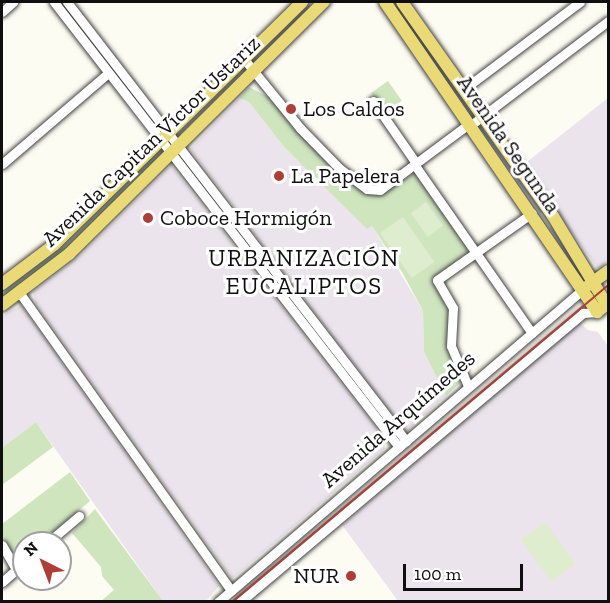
<!DOCTYPE html>
<html>
<head>
<meta charset="utf-8">
<style>
  body { margin:0 }
  #map { position:relative; width:610px; height:603px; overflow:hidden; background:#fdfcf2; font-family:"Zilla Slab",serif }
  div>[style] { position:absolute }
  .industrial>* { inset:0; background:#ece4ec }
  .green>* { inset:0; background:#cee5be; transform-origin:0 0 }
  .pitch>* { inset:0; background:#dfedcf; transform-origin:0 0 }
  .stream>* { height:2px; margin:-1px; padding:0 1px; transform-origin:1px; border-radius:1px; background:#bcd6ef }
  .roads { filter:drop-shadow(0 0 2px #424242) drop-shadow(0 0 2px #424242) }
  .minor>* { height:9px; margin:-4.5px; padding:0 4.5px; transform-origin:4.5px; border-radius:4.5px; background:#fff }
  .major>* { height:12px; margin:-6px; padding:0 6px; transform-origin:6px; border-radius:6px; background:#e9da76 }
  .tram>* { height:1.5px; margin:-0.75px; padding:0 0.75px; transform-origin:0.75px; border-radius:0.75px; background:#af3d36 }
  .dots>* { width:16px; height:16px; translate:-50% -50%; box-sizing:border-box; border:3px solid #fff; border-radius:50% }
  span { translate:-50% -50%; white-space:nowrap; text-align:center; line-height:1.15; -webkit-text-stroke:6px #fff; paint-order:stroke }
  .poi-label { font-size:22px; color:#0f0f0f }
  .left { translate:0 -50%; text-align:left }
  .right { translate:-100% -50%; text-align:right }
  .street-label { font-size:22px; color:#0f0f0f }
  .neighbourhood-label { font-size:24px; color:#0f0f0f; letter-spacing:1.5px }
  .frame { position:absolute; inset:0; border:3px solid #0f0f0f; pointer-events:none }
  .north { position:absolute; left:12px; top:531px; width:60px; height:60px; box-sizing:border-box; background:#fff; border:2px solid #9f9f9f; border-radius:50%; rotate:318deg; font-size:16px; font-weight:700; line-height:24px; text-align:center; color:#0f0f0f }
  .north::after { content:''; display:block; margin:auto; width:21px; height:27px; background:#af3d36; clip-path:polygon(50% 0,100% 100%,50% 72%,0 100%) }
  .scale { position:absolute; left:403px; top:564px; width:120px; height:27px; box-sizing:border-box; border:3px solid #0f0f0f; border-top:0; padding-left:8px; font-size:18px; line-height:21px; white-space:nowrap; color:#0f0f0f; -webkit-text-stroke:4px #fff; paint-order:stroke }
</style>
</head>
<body>
<div id="map">
  <div class="industrial">
    <i style="clip-path:polygon(239px 98px,249px 102px,284px 147px,367px 228px,372px 226px,423px 311px,424px 352px,446px 396px,406px 432px,190px 149px)"></i>
    <i style="clip-path:polygon(608px 98px,608px 261px,598px 269px,523px 165px)"></i>
    <i style="clip-path:polygon(171px 165px,384px 438px,385px 449px,232px 579px,36px 304px,33px 292px,82px 254px)"></i>
    <i style="clip-path:polygon(21px 305px,219px 586px,206px 601px,163px 601px,36px 422px,2px 448px,2px 316px)"></i>
    <i style="clip-path:polygon(580px 323px,588px 330px,598px 332px,608px 346px,608px 601px,398px 601px,342px 525px)"></i>
  </div>
  <div class="green">
    <i style="left:388px;top:81px;width:24px;height:21px;rotate:55deg"></i>
    <i style="clip-path:polygon(249px 87px,272px 99px,363px 191px,382px 193px,415px 173px,467px 248px,467px 253px,432px 279px,450px 309px,449px 351px,462px 381px,446px 396px,424px 352px,423px 311px,402px 272px,372px 226px,367px 229px,284px 147px,249px 102px,239px 98px)"></i>
    <i style="clip-path:polygon(162px 147px,166px 151px,68px 249px,2px 300px,2px 290px,54px 250px)"></i>
    <i style="clip-path:polygon(36px 422px,53px 447px,2px 485px,2px 448px)"></i>
    <i style="clip-path:polygon(70px 472px,90px 501px,40px 543px,24px 543px,24px 557px,15px 557px,2px 535px,2px 524px)"></i>
    <i style="clip-path:polygon(95px 509px,163px 601px,101px 601px,114px 590px,102px 576px,101px 567px,72px 533px)"></i>
  </div>
  <div class="pitch">
    <i style="left:426px;top:202px;width:29px;height:19px;rotate:54deg"></i>
    <i style="left:403px;top:217px;width:55px;height:28px;rotate:55deg"></i>
    <i style="left:545px;top:522px;width:52px;height:30px;rotate:54deg"></i>
  </div>
  <div class="stream">
    <i style="left:406px;top:19px;width:118px;rotate:55.4deg"></i>
    <i style="left:481px;top:128px;width:103px;rotate:54.5deg"></i>
    <i style="left:551px;top:228px;width:40px;rotate:56deg"></i>
    <i style="left:608px;top:319px;width:1px;rotate:90deg"></i>
  </div>
  <div class="roads">
    <div class="minor">
      <i style="left:54px;top:2px;width:563px;rotate:52.21deg"></i>
      <i style="left:67px;top:2px;width:555px;rotate:52.32deg"></i>
      <i style="left:2px;top:12px;width:15px;rotate:-42deg"></i>
      <i style="left:244px;top:59px;width:89px;rotate:50.9deg"></i>
      <i style="left:300px;top:128px;width:56px;rotate:45.7deg"></i>
      <i style="left:339px;top:168px;width:35px;rotate:37deg"></i>
      <i style="left:367px;top:189px;width:13px;rotate:4deg"></i>
      <i style="left:380px;top:190px;width:112px;rotate:-36.7deg"></i>
      <i style="left:464px;top:89px;width:145px;rotate:-36.9deg"></i>
      <i style="left:373px;top:101px;width:75px;rotate:55.3deg"></i>
      <i style="left:471px;top:125px;width:172px;rotate:-37.2deg"></i>
      <i style="left:2px;top:164px;width:140px;rotate:-40.6deg"></i>
      <i style="left:414px;top:164px;width:206px;rotate:55.1deg"></i>
      <i style="left:19px;top:292px;width:366px;rotate:54.6deg"></i>
      <i style="left:468px;top:386px;width:43px;rotate:-113deg"></i>
      <i style="left:451px;top:346px;width:38px;rotate:-87deg"></i>
      <i style="left:453px;top:308px;width:32px;rotate:-120deg"></i>
      <i style="left:437px;top:280px;width:116px;rotate:-35.2deg"></i>
      <i style="left:47px;top:543px;width:42px;rotate:-40.2deg"></i>
      <i style="left:2px;top:545px;width:28px;rotate:60deg"></i>
      <i style="left:2px;top:582px;width:29px;rotate:-41deg"></i>
      <i style="left:218px;top:602px;width:481px;rotate:-40.6deg"></i>
      <i style="left:240px;top:602px;width:449px;rotate:-40.1deg"></i>
      <i style="left:583px;top:313px;width:14px;rotate:-4deg"></i>
    </div>
    <div class="major">
      <i style="left:385px;top:2px;width:376px;rotate:55.6deg"></i>
      <i style="left:597px;top:312px;width:14px;rotate:-39deg"></i>
      <i style="left:402px;top:2px;width:262px;rotate:54.8deg"></i>
      <i style="left:553px;top:216px;width:103px;rotate:58.9deg"></i>
      <i style="left:2px;top:284px;width:66px;rotate:-37deg"></i>
      <i style="left:55px;top:244px;width:346px;rotate:-44.4deg"></i>
      <i style="left:589px;top:285px;width:24px;rotate:-36deg"></i>
      <i style="left:2px;top:305px;width:84px;rotate:-37.3deg"></i>
      <i style="left:69px;top:254px;width:359px;rotate:-44.7deg"></i>
    </div>
  </div>
  <div class="tram">
    <i style="left:232px;top:602px;width:492px;rotate:-40.1deg"></i>
  </div>
  <div class="dots">
    <i style="left:291px;top:109px;background:#af3d36"></i>
    <i style="left:279px;top:176px;background:#af3d36"></i>
    <i style="left:148px;top:218px;background:#af3d36"></i>
    <i style="left:351px;top:576px;background:#af3d36"></i>
  </div>
  <div class="poi-label">
    <span class="left" style="left:303px;top:109px">Los Caldos</span>
    <span class="left" style="left:291px;top:176px">La Papelera</span>
    <span class="left" style="left:160px;top:218px">Coboce Hormigón</span>
    <span class="right" style="left:339px;top:576px">NUR</span>
  </div>
  <div class="street-label">
    <span style="left:151px;top:141px;rotate:-44deg">Avenida Capitan Víctor Ustariz</span>
    <span style="left:509px;top:144px;rotate:55deg">Avenida Segunda</span>
    <span style="left:398px;top:419px;rotate:-41deg">Avenida Arquímedes</span>
  </div>
  <div class="neighbourhood-label">
    <span style="left:304px;top:272px">URBANIZACIÓN<br>EUCALIPTOS</span>
  </div>
  <div class="frame"></div>
  <div class="north">N</div>
  <div class="scale">100 m</div>
</div>
</body>
</html>
